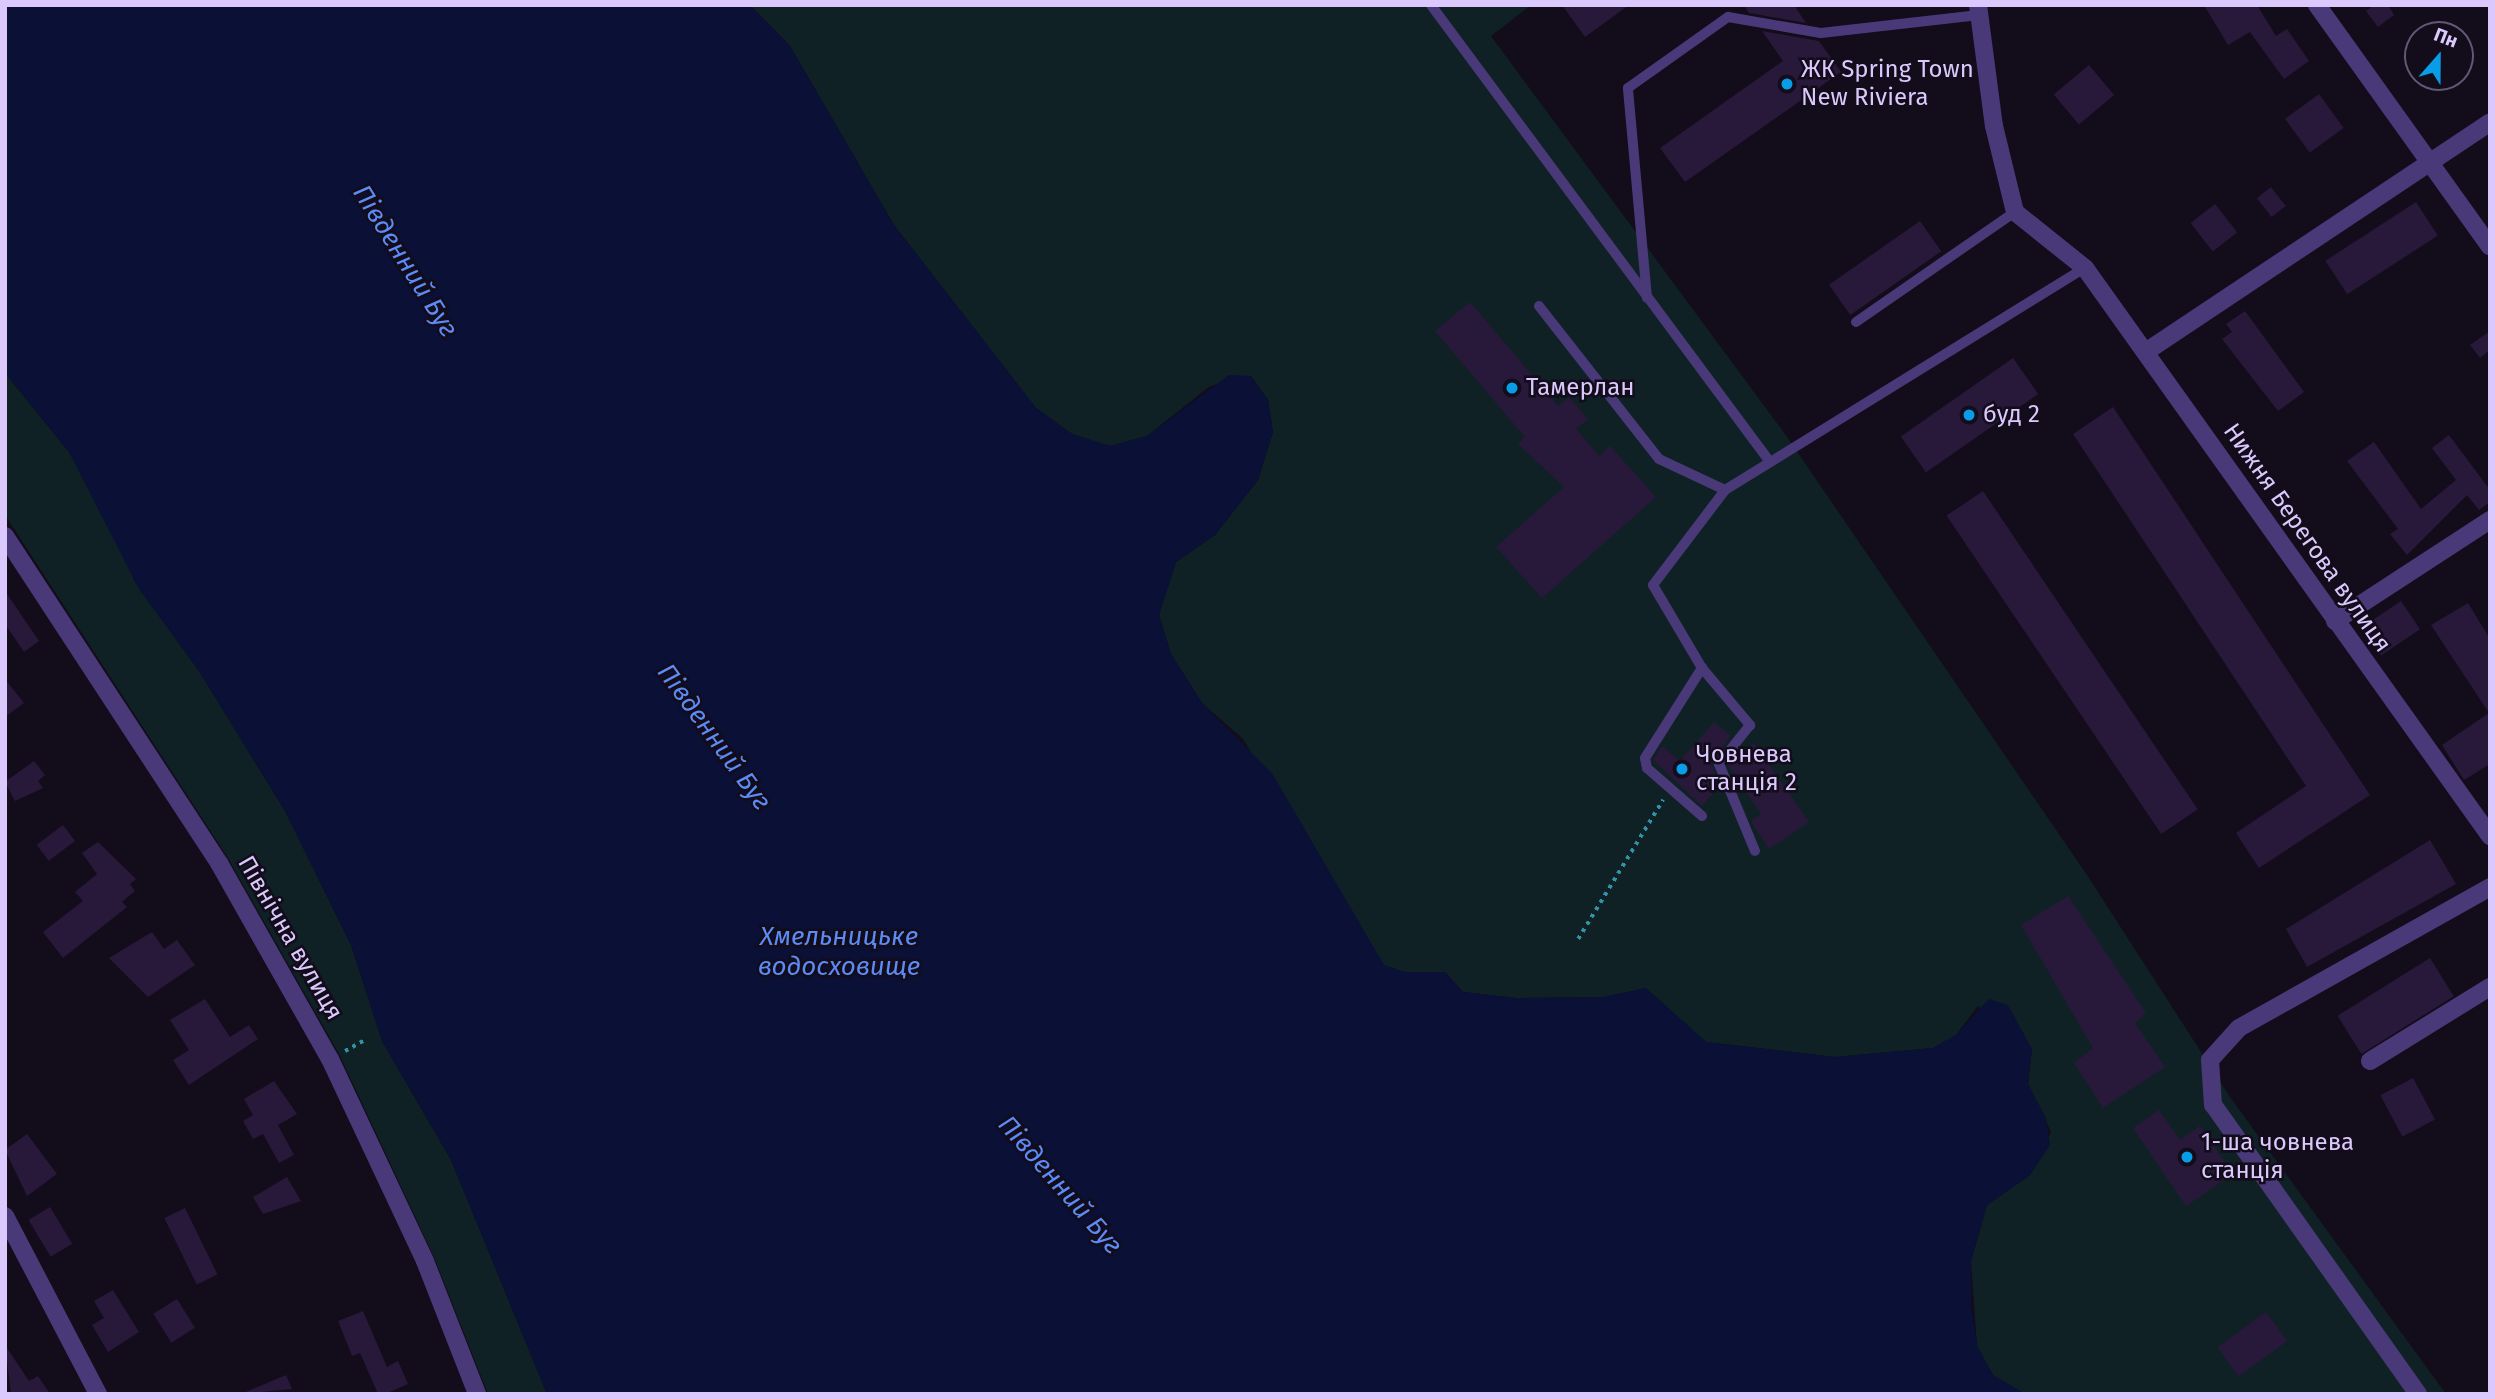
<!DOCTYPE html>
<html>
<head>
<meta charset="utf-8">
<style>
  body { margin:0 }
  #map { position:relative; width:2495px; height:1399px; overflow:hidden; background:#120c1b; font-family:"Fira Sans",sans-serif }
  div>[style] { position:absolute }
  .green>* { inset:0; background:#0f2125 }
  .water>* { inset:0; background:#0a1036 }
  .building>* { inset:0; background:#28193b; transform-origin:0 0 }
  .path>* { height:3.5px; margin-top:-1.75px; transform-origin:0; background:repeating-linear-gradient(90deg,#3293a8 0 3.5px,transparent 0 8.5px) }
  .service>* { height:10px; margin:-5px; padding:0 5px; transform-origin:5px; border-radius:5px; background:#4a3979 }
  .minor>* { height:18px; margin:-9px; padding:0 9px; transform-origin:9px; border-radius:9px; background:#4a3979 }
  .dots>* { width:19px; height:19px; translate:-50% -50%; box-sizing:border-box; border:4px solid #120c1b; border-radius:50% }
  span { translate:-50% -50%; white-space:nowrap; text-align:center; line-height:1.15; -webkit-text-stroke:5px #120c1b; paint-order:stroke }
  .poi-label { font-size:24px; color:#dbc9fd }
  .left { translate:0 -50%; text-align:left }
  .street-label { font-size:24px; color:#dbc9fd }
  .water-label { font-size:26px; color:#5c8bf8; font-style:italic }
  .frame { position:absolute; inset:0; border:7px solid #dbc9fd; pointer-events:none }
  .north { position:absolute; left:2404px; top:21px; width:70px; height:70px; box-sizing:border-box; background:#120c1b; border:2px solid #625875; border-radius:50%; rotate:21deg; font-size:19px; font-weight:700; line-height:28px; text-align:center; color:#dbc9fd }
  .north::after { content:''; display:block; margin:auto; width:24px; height:32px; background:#0a9de7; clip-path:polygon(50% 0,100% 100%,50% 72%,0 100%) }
</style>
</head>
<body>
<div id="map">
  <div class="green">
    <i style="clip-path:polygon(750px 5px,1531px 5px,1491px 36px,1785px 434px,2089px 878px,2230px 1097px,2446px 1394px,2014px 1393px,1993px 1375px,1977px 1346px,1971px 1261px,1987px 1205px,2030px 1175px,2051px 1132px,2028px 1084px,2032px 1049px,1978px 1006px,1956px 1035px,1933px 1048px,1835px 1057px,1706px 1042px,1646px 988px,1604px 997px,1516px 998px,1463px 992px,1445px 972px,1404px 972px,1384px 965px,1243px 739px,1202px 703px,1171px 654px,1159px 615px,1176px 562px,1215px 535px,1258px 480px,1273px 432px,1268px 400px,1251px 376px,1210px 386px,1147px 436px,1110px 446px,1072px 434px,1036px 408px,894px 225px,790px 46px)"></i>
    <i style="clip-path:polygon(5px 373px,69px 452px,119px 540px,135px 582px,199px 671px,285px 811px,351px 945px,382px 1041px,451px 1160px,547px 1394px,488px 1394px,434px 1257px,339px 1054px,228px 858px,5px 515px)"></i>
  </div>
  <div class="water">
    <i style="clip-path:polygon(5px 5px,750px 5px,790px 46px,894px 225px,1036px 408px,1072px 434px,1110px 446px,1147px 436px,1229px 375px,1251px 376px,1268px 400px,1273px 432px,1258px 480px,1215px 535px,1176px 562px,1159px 615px,1171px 654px,1202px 703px,1272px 773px,1384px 965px,1404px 972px,1445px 972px,1463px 992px,1516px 998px,1604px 997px,1646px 988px,1706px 1042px,1835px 1057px,1933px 1048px,1956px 1035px,1989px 999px,2008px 1005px,2032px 1049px,2028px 1084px,2046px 1118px,2050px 1145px,2030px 1175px,1987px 1205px,1971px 1261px,1971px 1304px,1977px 1346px,1993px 1375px,2026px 1394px,547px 1394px,451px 1160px,382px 1041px,351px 945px,285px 811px,199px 671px,139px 589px,69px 452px,5px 373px)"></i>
  </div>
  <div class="building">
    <i style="clip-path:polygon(1562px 5px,1629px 5px,1585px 37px)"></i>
    <i style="clip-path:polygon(1744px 5px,1794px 5px,1806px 23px,1749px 13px)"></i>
    <i style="clip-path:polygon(2204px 5px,2257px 5px,2276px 36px,2287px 29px,2309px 61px,2284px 79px,2250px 32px,2228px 45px)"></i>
    <i style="clip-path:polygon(2374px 5px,2388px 5px,2394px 15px,2378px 27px,2366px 11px)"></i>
    <i style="clip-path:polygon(1762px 31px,1819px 41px,1841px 72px,1685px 182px,1660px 148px,1783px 61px)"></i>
    <i style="left:2089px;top:65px;width:39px;height:46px;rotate:50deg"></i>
    <i style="left:2319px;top:94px;width:42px;height:42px;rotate:54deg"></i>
    <i style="left:2271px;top:187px;width:24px;height:18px;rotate:52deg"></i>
    <i style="left:2416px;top:202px;width:40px;height:108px;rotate:57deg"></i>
    <i style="left:2215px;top:204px;width:36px;height:31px;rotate:52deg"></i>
    <i style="left:1920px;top:221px;width:37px;height:111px;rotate:55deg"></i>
    <i style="clip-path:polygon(1470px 302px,1558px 406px,1569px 397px,1588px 419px,1576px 429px,1599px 456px,1610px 446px,1656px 497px,1542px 598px,1496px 547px,1564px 487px,1518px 444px,1525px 437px,1435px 331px)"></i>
    <i style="clip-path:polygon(2245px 311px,2304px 392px,2278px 411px,2222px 339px,2232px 332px,2226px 324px)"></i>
    <i style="clip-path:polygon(2490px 331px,2490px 350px,2480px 358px,2470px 345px)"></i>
    <i style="left:2013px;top:358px;width:44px;height:137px;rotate:55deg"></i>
    <i style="clip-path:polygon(2113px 407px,2370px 795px,2259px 868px,2236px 833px,2306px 786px,2073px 434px)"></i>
    <i style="clip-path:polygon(2449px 435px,2490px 490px,2490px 502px,2479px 510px,2467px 495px,2407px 555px,2390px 534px,2398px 529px,2347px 461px,2374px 442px,2421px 509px,2456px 480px,2432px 448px)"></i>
    <i style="left:1983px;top:491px;width:384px;height:44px;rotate:56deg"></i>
    <i style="clip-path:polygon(5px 591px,39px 641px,24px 652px,5px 624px)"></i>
    <i style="left:2401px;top:601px;width:34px;height:47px;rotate:56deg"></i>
    <i style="clip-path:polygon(2468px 603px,2490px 639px,2490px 764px,2464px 780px,2442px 745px,2489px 713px,2431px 625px)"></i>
    <i style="clip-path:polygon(5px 679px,24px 703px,5px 717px)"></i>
    <i style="clip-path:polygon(1714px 722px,1731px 736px,1711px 762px,1719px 786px,1702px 806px,1653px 760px,1662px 746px,1680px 761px)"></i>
    <i style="clip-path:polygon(1754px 743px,1809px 822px,1769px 849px,1751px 821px,1761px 814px,1728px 765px)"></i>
    <i style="clip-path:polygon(34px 761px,45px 775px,38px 781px,43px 788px,15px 801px,5px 782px)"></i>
    <i style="left:63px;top:825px;width:20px;height:33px;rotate:53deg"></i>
    <i style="clip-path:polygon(2430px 840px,2456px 884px,2307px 967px,2286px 929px)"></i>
    <i style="clip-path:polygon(98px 842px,136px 879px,130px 884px,135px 891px,122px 902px,127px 907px,63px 958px,43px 932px,83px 901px,75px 892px,97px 874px,82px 853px)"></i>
    <i style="clip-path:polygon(2068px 896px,2146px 1013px,2135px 1023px,2165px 1067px,2103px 1108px,2074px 1063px,2093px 1048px,2021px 925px)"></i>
    <i style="clip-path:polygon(152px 932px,164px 949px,177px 940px,195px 965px,148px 997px,109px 958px)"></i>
    <i style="left:2430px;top:958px;width:45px;height:109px;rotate:58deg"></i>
    <i style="clip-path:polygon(205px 999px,230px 1037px,249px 1025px,258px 1039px,189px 1085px,173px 1060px,189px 1050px,170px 1020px)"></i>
    <i style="left:2413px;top:1078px;width:47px;height:37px;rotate:62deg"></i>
    <i style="clip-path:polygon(274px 1081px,297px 1114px,278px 1125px,294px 1155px,279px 1163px,263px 1134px,253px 1139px,243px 1121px,253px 1115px,244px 1099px)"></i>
    <i style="clip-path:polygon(2159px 1110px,2180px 1140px,2200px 1126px,2233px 1174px,2186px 1206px,2133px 1128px)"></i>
    <i style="clip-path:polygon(27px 1134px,57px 1174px,27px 1196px,5px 1150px)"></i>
    <i style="clip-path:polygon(287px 1177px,301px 1201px,263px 1214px,253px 1197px)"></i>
    <i style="left:50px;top:1207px;width:43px;height:25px;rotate:59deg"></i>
    <i style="left:185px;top:1208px;width:74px;height:23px;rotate:64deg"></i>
    <i style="clip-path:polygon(113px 1290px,139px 1332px,108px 1352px,92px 1325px,104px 1318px,94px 1301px)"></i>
    <i style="left:177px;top:1299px;width:34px;height:28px;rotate:58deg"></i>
    <i style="clip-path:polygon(363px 1311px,387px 1367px,398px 1361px,408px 1384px,385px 1394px,378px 1394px,360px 1353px,352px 1356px,338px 1321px)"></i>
    <i style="left:2266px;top:1312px;width:36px;height:60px;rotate:54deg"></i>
    <i style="clip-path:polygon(5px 1345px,29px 1381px,38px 1376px,50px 1394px,11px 1394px)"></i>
    <i style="clip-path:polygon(286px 1375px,292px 1389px,241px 1394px)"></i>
  </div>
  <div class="path">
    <i style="left:1578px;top:939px;width:163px;rotate:-58.6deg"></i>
    <i style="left:345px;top:1051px;width:23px;rotate:-29deg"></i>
  </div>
  <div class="service">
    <i style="left:1431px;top:5px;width:569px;rotate:53.43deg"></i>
    <i style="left:1647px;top:298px;width:211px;rotate:-95.2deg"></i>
    <i style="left:1628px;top:88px;width:123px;rotate:-35.4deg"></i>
    <i style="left:1728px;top:17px;width:94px;rotate:9.8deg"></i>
    <i style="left:1821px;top:33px;width:159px;rotate:-6.5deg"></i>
    <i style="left:1539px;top:306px;width:194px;rotate:51.9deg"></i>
    <i style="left:1659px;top:459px;width:73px;rotate:25.2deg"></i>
    <i style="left:1856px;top:322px;width:193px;rotate:-34.7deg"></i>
    <i style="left:1702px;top:668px;width:75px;rotate:49.9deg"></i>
    <i style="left:1750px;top:725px;width:50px;rotate:128.5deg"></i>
    <i style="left:1719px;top:764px;width:94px;rotate:67.5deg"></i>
    <i style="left:1702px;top:816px;width:73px;rotate:-138.9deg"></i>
    <i style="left:1647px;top:768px;width:10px;rotate:-101deg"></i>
    <i style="left:1645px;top:758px;width:107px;rotate:-57.7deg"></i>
    <i style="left:1702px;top:668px;width:96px;rotate:-120.6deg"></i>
    <i style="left:1653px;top:585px;width:119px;rotate:-52.8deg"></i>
    <i style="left:1725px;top:490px;width:423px;rotate:-31.7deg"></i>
  </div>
  <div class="minor">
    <i style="left:1978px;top:5px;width:122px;rotate:82.5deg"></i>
    <i style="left:1994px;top:126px;width:89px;rotate:76.3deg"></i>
    <i style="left:2015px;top:212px;width:90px;rotate:38.7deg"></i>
    <i style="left:2085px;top:268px;width:698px;rotate:54.51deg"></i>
    <i style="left:2317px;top:5px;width:297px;rotate:54.4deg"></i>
    <i style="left:2147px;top:351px;width:412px;rotate:-33.7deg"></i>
    <i style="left:5px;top:536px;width:391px;rotate:56.8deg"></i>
    <i style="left:219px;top:863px;width:225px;rotate:60.5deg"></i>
    <i style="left:330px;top:1059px;width:223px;rotate:64.8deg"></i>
    <i style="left:425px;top:1261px;width:143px;rotate:68.6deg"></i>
    <i style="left:2335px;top:621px;width:185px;rotate:-33.1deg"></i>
    <i style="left:2370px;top:1061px;width:141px;rotate:-31.7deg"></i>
    <i style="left:5px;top:1216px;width:201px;rotate:62.4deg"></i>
    <i style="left:2418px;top:1394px;width:354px;rotate:-125.3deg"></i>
    <i style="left:2213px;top:1105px;width:45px;rotate:-93.8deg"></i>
    <i style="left:2210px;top:1060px;width:43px;rotate:-47.8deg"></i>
    <i style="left:2239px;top:1028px;width:288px;rotate:-29.3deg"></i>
  </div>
  <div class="dots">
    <i style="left:1787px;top:84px;background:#0a9de7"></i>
    <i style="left:1512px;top:388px;background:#0a9de7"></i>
    <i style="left:1969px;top:415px;background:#0a9de7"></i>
    <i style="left:1682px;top:769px;background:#0a9de7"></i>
    <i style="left:2187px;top:1157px;background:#0a9de7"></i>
  </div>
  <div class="poi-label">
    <span class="left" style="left:1801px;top:84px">ЖК Spring Town<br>New Riviera</span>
    <span class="left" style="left:1526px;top:388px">Тамерлан</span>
    <span class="left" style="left:1983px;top:415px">буд 2</span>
    <span class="left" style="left:1696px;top:769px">Човнева<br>станція 2</span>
    <span class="left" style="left:2201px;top:1157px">1-ша човнева<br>станція</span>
  </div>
  <div class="street-label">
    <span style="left:2307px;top:538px;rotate:55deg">Нижня Берегова вулиця</span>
    <span style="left:290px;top:938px;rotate:60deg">Північна вулиця</span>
  </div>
  <div class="water-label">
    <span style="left:405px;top:261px;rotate:58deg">Південний Буг</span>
    <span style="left:714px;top:737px;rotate:54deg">Південний Буг</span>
    <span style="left:839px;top:952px">Хмельницьке<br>водосховище</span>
    <span style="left:1060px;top:1185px;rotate:49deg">Південний Буг</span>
  </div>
  <div class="frame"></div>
  <div class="north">Пн</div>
</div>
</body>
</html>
